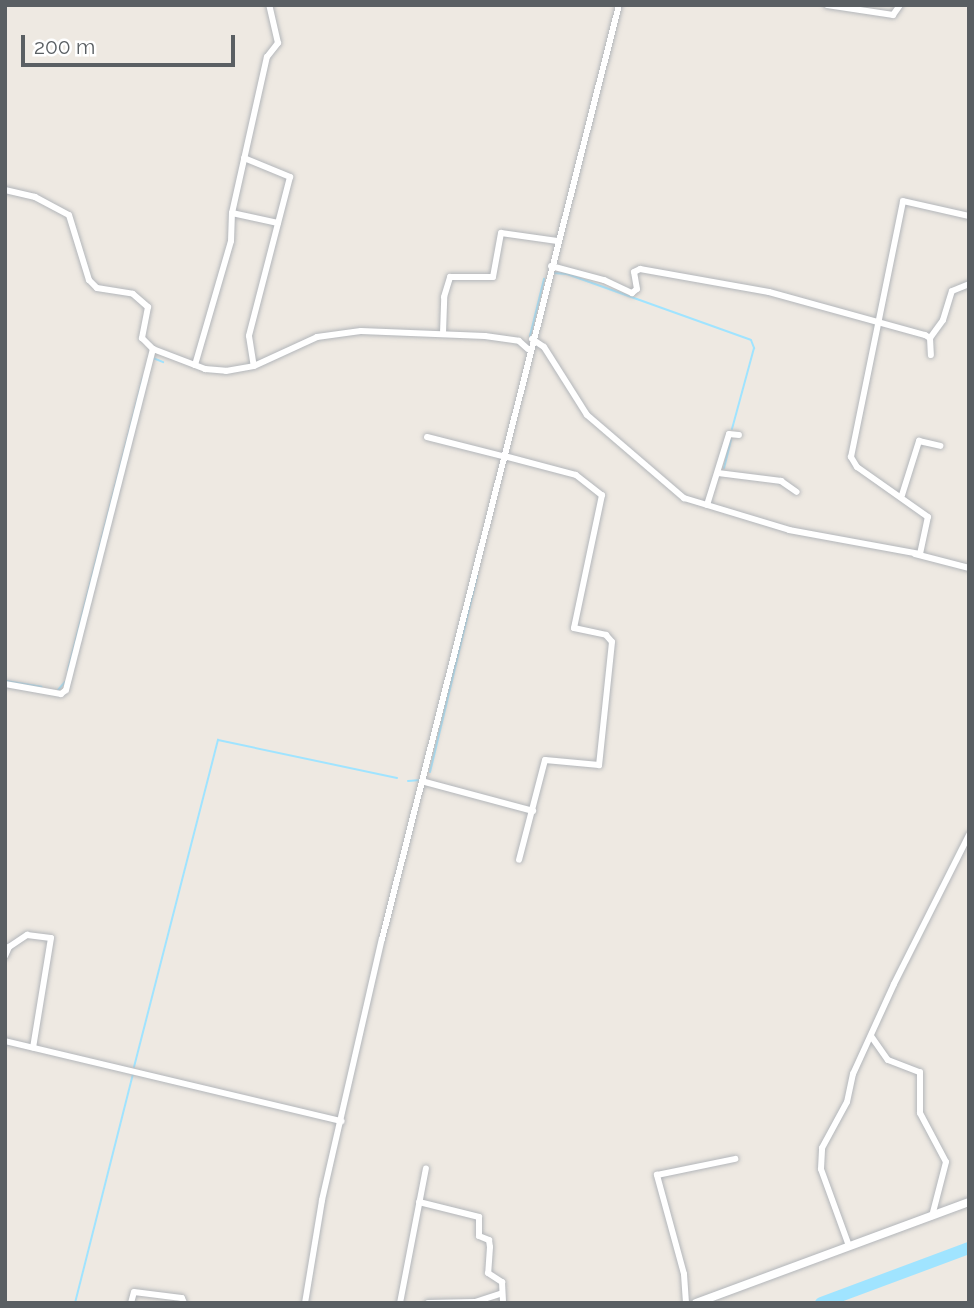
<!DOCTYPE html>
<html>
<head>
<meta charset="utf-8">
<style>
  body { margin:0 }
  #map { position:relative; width:974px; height:1308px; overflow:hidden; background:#eee9e2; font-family:Raleway,sans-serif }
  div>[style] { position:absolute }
  .stream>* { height:2px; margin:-1px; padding:0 1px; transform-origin:1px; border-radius:1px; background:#a0e4ff }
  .river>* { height:12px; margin:-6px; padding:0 6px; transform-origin:6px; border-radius:6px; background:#a0e4ff }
  .roads { filter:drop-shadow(0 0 2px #b3b6ba) drop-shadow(0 0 2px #b3b6ba) }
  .minor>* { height:6px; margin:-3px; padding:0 3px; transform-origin:3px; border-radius:3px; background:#fff }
  .tertiary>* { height:8px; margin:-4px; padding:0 4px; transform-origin:4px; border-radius:4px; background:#fff }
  span { translate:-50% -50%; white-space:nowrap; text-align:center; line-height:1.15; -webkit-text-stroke:7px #fff; paint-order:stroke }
  .frame { position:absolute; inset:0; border:7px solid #5a5f63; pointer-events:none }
  .scale { position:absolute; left:21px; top:35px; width:214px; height:32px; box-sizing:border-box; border:4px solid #5a5f63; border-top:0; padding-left:9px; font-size:21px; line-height:24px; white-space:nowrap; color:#5a5f63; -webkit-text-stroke:5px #fff; paint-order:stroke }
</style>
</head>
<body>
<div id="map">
  <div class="stream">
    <i style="left:554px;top:273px;width:13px;rotate:4deg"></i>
    <i style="left:567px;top:274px;width:195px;rotate:19.7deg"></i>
    <i style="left:751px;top:340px;width:9px;rotate:69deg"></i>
    <i style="left:754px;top:348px;width:84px;rotate:105.2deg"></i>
    <i style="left:530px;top:336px;width:59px;rotate:-76.2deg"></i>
    <i style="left:153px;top:358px;width:11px;rotate:22deg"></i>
    <i style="left:724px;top:468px;width:29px;rotate:-76deg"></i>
    <i style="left:68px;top:670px;width:302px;rotate:-75.6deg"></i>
    <i style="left:6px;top:681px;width:36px;rotate:9deg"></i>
    <i style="left:58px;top:690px;width:11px;rotate:-49deg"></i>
    <i style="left:430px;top:772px;width:202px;rotate:-76.5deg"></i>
    <i style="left:408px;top:781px;width:13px;rotate:-4deg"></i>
    <i style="left:134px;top:1067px;width:338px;rotate:-75.6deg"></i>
    <i style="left:218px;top:740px;width:183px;rotate:12deg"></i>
    <i style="left:75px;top:1303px;width:237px;rotate:-75.8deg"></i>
  </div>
  <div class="river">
    <i style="left:821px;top:1303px;width:158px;rotate:-20.4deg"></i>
  </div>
  <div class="roads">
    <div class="minor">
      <i style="left:827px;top:5px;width:67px;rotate:8.6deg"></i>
      <i style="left:893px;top:15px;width:12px;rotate:-55deg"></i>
      <i style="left:244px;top:158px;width:50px;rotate:22.4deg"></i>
      <i style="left:290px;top:177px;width:164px;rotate:104.5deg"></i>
      <i style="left:249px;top:336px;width:30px;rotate:81deg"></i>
      <i style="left:5px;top:190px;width:31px;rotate:13deg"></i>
      <i style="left:35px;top:197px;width:38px;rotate:28deg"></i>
      <i style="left:69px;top:215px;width:68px;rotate:72.9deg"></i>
      <i style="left:89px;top:280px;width:11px;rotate:45deg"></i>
      <i style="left:97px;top:288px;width:36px;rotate:9deg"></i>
      <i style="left:133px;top:294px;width:20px;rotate:41deg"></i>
      <i style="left:148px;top:307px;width:32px;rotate:101deg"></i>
      <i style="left:142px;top:338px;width:16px;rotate:45deg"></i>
      <i style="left:232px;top:213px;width:47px;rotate:12.3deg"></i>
      <i style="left:551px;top:266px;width:55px;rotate:14.8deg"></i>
      <i style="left:604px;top:280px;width:31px;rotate:25deg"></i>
      <i style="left:632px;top:293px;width:6px;rotate:-39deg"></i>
      <i style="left:637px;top:289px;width:17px;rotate:-100deg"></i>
      <i style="left:634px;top:272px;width:7px;rotate:-27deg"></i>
      <i style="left:640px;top:269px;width:131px;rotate:10.1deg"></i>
      <i style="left:769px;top:292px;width:162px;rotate:15.4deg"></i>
      <i style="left:925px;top:335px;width:6px;rotate:31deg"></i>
      <i style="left:930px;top:338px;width:17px;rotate:87deg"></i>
      <i style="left:443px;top:333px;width:36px;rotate:-88deg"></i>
      <i style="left:444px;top:297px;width:21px;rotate:-73deg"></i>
      <i style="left:450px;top:277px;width:43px"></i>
      <i style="left:493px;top:277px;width:45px;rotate:-79.7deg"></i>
      <i style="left:501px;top:233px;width:57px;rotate:8.1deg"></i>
      <i style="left:930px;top:338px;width:22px;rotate:-54deg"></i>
      <i style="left:943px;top:320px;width:30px;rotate:-73deg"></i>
      <i style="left:952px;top:291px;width:18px;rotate:-22deg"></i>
      <i style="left:532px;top:339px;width:14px;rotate:34deg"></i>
      <i style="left:544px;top:347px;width:80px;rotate:57.7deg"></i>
      <i style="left:587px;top:415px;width:128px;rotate:40.6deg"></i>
      <i style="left:684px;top:498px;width:110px;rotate:16.9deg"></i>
      <i style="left:789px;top:530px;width:133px;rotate:10.4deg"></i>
      <i style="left:920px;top:554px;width:38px;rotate:-78deg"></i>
      <i style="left:928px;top:517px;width:87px;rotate:-144.8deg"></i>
      <i style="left:857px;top:467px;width:12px;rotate:-121deg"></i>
      <i style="left:851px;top:457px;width:261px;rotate:-78.5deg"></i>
      <i style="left:903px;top:201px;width:68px;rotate:12.8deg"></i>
      <i style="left:195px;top:365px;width:129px;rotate:-73.8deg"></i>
      <i style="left:231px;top:241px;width:28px;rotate:-88deg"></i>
      <i style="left:232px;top:213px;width:160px;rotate:-77.4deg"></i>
      <i style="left:267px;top:57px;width:18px;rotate:-52deg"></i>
      <i style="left:278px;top:43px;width:39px;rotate:-103deg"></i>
      <i style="left:427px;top:437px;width:77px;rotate:14.2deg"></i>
      <i style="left:508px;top:457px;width:70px;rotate:14.8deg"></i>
      <i style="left:576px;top:475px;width:33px;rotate:38deg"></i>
      <i style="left:602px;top:495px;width:136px;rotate:101.9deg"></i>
      <i style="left:574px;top:628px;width:33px;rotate:12deg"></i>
      <i style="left:606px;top:635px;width:9px;rotate:49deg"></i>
      <i style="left:612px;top:642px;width:124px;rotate:96deg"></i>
      <i style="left:599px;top:765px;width:54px;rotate:-174.7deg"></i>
      <i style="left:545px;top:760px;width:103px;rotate:104.6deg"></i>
      <i style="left:718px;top:473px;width:64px;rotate:7.2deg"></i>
      <i style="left:781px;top:481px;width:19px;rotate:35deg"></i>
      <i style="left:902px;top:495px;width:57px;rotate:-72.5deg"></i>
      <i style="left:919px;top:441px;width:22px;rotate:13deg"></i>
      <i style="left:707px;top:505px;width:74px;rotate:-72.8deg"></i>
      <i style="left:729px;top:434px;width:10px;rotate:6deg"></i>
      <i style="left:915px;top:554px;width:56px;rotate:14.5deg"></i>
      <i style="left:5px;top:684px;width:57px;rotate:10.1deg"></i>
      <i style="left:61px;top:694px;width:6px;rotate:-39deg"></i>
      <i style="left:66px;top:690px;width:352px;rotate:-75.7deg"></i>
      <i style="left:153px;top:349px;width:56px;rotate:21deg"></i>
      <i style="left:205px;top:369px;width:21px;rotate:5deg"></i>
      <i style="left:226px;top:371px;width:28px;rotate:-10deg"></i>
      <i style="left:254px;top:366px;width:69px;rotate:-24.7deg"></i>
      <i style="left:317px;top:337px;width:44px;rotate:-7.8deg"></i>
      <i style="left:361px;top:331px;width:124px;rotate:2.3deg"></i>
      <i style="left:485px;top:336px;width:34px;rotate:8deg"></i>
      <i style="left:519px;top:341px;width:12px;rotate:42deg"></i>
      <i style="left:425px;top:782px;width:112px;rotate:15deg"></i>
      <i style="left:5px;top:956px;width:10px;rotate:-66deg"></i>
      <i style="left:9px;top:947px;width:22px;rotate:-34deg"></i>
      <i style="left:27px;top:935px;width:24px;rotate:7deg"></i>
      <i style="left:51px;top:938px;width:111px;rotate:99.3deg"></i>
      <i style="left:871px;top:1036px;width:29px;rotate:55deg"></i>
      <i style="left:888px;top:1060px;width:34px;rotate:21deg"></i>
      <i style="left:920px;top:1072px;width:41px;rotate:90deg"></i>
      <i style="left:920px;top:1113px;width:55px;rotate:62deg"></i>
      <i style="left:946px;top:1162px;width:56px;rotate:104.5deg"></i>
      <i style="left:5px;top:1041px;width:346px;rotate:13.4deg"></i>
      <i style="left:419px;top:1202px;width:62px;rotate:14deg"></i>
      <i style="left:479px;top:1217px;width:19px;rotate:90deg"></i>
      <i style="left:479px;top:1236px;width:11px;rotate:22deg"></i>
      <i style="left:489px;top:1240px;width:7px;rotate:82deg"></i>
      <i style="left:490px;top:1247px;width:26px;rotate:94deg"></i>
      <i style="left:488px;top:1273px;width:17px;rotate:33deg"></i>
      <i style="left:502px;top:1282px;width:21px;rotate:87deg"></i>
      <i style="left:849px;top:1246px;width:82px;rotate:-110deg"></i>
      <i style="left:821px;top:1169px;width:21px;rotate:-87deg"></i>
      <i style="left:822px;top:1148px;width:52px;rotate:-61.5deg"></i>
      <i style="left:847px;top:1102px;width:29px;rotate:-78deg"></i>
      <i style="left:853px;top:1074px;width:99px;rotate:-65.5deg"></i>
      <i style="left:894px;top:984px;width:167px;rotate:-63.3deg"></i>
      <i style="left:131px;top:1303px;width:11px;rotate:-75deg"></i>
      <i style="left:134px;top:1292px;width:48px;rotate:7.1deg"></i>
      <i style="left:182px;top:1298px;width:5px;rotate:68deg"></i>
      <i style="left:305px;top:1303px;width:104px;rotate:-80.6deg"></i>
      <i style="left:322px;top:1200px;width:268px;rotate:-77.1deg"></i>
      <i style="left:382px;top:939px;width:964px;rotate:-75.76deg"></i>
      <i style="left:400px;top:1303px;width:137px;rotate:-79.1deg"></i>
      <i style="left:428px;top:1303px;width:47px;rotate:-1.2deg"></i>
      <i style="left:475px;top:1302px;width:28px;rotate:-18deg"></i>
      <i style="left:686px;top:1303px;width:29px;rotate:-94deg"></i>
      <i style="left:684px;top:1274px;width:103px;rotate:-105.3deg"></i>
      <i style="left:657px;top:1175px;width:80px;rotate:-11.6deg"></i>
    </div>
    <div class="tertiary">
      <i style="left:696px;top:1303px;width:291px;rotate:-20.3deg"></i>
    </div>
  </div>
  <div class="frame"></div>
  <div class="scale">200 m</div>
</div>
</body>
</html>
